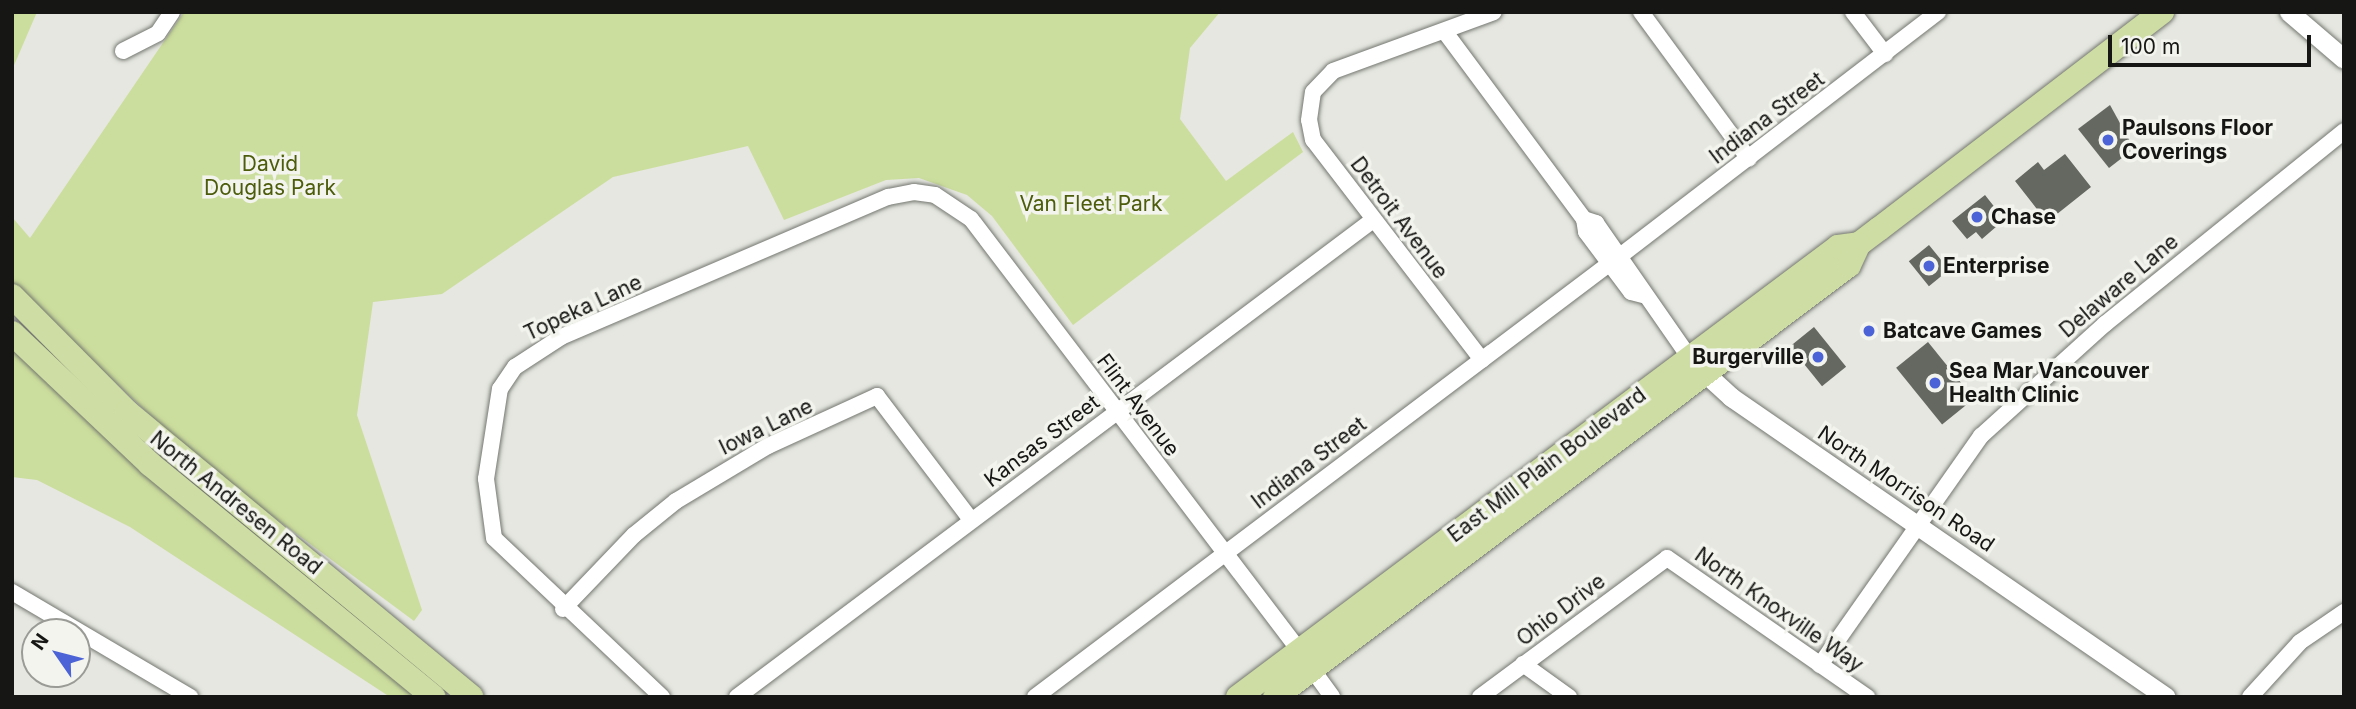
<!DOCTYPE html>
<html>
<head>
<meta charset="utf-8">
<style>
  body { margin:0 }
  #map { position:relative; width:2356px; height:709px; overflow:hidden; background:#e5e7e0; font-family:Inter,sans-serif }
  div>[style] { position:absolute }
  .green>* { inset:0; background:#ccde9d }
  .building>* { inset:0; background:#656761; transform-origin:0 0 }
  .roads { filter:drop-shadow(0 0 2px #747770) drop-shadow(0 0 2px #747770) }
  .minor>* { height:16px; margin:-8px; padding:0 8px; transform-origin:8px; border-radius:8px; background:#fff }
  .tertiary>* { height:19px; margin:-9.5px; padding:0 9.5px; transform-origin:9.5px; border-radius:9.5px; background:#fff }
  .primary>* { height:24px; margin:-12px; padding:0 12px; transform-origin:12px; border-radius:12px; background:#cedda3 }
  .dots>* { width:19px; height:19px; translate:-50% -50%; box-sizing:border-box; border:4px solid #f2f4ed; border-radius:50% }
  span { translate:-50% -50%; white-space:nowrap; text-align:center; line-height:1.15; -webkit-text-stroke:7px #f2f4ed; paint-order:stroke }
  .street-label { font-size:21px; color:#161614 }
  .poi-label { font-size:21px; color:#161614; font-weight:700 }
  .left { translate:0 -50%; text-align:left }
  .right { translate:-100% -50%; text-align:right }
  .park-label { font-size:21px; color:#4c5c0b }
  .frame { position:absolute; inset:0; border:14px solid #161614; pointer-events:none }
  .north { position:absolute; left:21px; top:618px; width:70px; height:70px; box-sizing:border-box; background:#f2f4ed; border:2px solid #9a9b96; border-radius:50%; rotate:305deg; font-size:19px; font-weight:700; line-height:28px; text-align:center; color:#161614 }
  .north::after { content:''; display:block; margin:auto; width:24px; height:32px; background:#4c63d7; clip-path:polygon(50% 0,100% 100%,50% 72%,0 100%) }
  .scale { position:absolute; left:2108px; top:35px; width:203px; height:32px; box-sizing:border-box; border:4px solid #161614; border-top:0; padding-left:9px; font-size:21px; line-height:24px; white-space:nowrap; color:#161614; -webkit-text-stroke:5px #f2f4ed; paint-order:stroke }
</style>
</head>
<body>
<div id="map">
  <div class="green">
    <i style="clip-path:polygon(12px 12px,37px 12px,12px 70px)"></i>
    <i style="clip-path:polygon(184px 12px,1220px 12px,1190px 48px,1180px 119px,1226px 181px,1293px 132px,1303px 152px,1073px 325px,992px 216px,967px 195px,919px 178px,886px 180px,784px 220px,748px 146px,613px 177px,442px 294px,373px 302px,357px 415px,422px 610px,414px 621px,201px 463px,12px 285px,12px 217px,30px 238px)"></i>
    <i style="clip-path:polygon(12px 341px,419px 697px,390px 697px,130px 527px,37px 480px,12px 477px)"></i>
  </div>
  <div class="building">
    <i style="clip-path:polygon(2110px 105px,2131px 143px,2131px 151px,2109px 168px,2078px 129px)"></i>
    <i style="clip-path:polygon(2065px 154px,2091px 187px,2047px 222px,2015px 181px,2038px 162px,2044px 170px)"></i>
    <i style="clip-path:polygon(1985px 195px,2000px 214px,1992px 220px,1997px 226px,1982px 239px,1976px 232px,1967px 239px,1952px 221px)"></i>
    <i style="left:1929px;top:245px;width:32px;height:26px;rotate:51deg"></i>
    <i style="left:1814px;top:327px;width:51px;height:31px;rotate:51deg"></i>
    <i style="left:1928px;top:342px;width:73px;height:41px;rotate:51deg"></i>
  </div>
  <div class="roads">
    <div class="minor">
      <i style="left:1641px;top:12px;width:182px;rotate:53.7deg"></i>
      <i style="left:1853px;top:12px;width:53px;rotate:52.7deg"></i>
      <i style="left:1445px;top:32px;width:233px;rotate:53.4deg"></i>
      <i style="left:1584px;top:219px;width:13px;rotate:81deg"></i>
      <i style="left:1586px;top:232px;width:75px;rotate:53.1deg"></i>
      <i style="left:1631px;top:292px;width:12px;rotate:14deg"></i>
      <i style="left:123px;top:51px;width:39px;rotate:-27deg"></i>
      <i style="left:158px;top:33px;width:25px;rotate:-56deg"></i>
      <i style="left:1584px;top:219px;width:13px;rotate:18deg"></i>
      <i style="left:1596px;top:223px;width:165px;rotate:55.2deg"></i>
      <i style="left:1620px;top:256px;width:401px;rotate:-37.5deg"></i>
      <i style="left:1482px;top:360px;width:277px;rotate:-127.5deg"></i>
      <i style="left:1313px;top:140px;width:20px;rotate:-101deg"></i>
      <i style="left:1309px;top:120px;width:28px;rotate:-82deg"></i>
      <i style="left:1313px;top:92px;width:29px;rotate:-46deg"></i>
      <i style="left:1333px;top:71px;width:171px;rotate:-20.1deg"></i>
      <i style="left:12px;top:592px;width:207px;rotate:30.5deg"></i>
      <i style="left:563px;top:609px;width:103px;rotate:-46.2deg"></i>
      <i style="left:634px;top:535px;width:54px;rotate:-39deg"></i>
      <i style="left:676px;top:501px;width:107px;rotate:-30.9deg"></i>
      <i style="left:768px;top:446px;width:120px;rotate:-24.6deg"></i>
      <i style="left:877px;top:396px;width:156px;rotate:52.8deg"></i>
      <i style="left:1523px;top:664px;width:57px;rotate:35.7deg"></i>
      <i style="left:1820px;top:665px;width:280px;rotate:-54.9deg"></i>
      <i style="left:1981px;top:436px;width:167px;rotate:-42.1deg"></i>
      <i style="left:2105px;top:324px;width:307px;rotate:-38.9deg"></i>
      <i style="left:1312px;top:669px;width:34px;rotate:54deg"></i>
      <i style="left:662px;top:697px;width:231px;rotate:-136.6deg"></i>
      <i style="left:494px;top:538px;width:60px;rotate:-97.7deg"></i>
      <i style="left:486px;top:479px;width:91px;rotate:-81.2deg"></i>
      <i style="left:500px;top:389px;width:27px;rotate:-56deg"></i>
      <i style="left:515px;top:367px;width:55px;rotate:-33.1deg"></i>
      <i style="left:561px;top:337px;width:356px;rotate:-23.2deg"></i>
      <i style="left:888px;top:197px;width:26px;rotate:-11deg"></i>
      <i style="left:914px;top:192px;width:21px;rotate:8deg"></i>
      <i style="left:935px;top:195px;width:43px;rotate:33.7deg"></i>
      <i style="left:971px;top:219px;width:542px;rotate:52.73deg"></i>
      <i style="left:737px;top:697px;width:795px;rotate:-36.87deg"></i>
      <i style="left:1035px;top:697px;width:720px;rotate:-37.04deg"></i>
      <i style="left:1480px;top:697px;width:233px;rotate:-36.6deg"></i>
      <i style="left:1667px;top:558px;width:244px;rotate:34.8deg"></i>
      <i style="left:2250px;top:697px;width:74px;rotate:-47.7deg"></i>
      <i style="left:2300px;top:642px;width:53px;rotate:-34.3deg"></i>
    </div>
    <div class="tertiary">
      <i style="left:2289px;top:12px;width:72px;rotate:40.5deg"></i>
      <i style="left:1696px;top:365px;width:47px;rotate:42.4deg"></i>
      <i style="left:1731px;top:397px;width:528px;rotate:34.59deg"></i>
    </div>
    <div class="primary">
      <i style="left:12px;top:296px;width:163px;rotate:45.2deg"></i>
      <i style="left:127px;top:412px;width:447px;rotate:39.6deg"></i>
      <i style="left:12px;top:333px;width:190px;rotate:43.5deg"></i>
      <i style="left:150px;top:464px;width:367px;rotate:39.4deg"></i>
      <i style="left:1238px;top:697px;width:750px;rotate:-36.87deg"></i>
      <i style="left:1838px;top:247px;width:21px;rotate:-8deg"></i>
      <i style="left:1859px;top:244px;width:25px;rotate:-37deg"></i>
      <i style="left:1879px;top:229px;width:357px;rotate:-37.5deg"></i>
      <i style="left:1275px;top:697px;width:718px;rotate:-36.97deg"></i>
      <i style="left:1849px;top:265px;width:23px;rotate:-65deg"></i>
    </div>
  </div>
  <div class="dots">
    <i style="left:2108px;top:140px;background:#4c63d7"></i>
    <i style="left:1977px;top:217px;background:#4c63d7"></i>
    <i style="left:1929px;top:266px;background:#4c63d7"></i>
    <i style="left:1869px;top:331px;background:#4c63d7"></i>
    <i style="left:1818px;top:357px;background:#4c63d7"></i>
    <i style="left:1935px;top:383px;background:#4c63d7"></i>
  </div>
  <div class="street-label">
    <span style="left:1767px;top:118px;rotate:-37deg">Indiana Street</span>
    <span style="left:1399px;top:218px;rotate:53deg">Detroit Avenue</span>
    <span style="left:2119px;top:286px;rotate:-40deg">Delaware Lane</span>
    <span style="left:583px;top:308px;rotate:-25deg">Topeka Lane</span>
    <span style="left:1138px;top:405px;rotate:53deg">Flint Avenue</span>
    <span style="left:766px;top:427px;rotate:-26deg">Iowa Lane</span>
    <span style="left:1042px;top:441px;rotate:-37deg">Kansas Street</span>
    <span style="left:1309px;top:463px;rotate:-37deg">Indiana Street</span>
    <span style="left:1547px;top:465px;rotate:-37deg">East Mill Plain Boulevard</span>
    <span style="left:1906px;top:489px;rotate:34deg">North Morrison Road</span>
    <span style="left:236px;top:503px;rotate:39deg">North Andresen Road</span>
    <span style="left:1561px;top:610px;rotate:-37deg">Ohio Drive</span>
    <span style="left:1779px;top:610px;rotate:35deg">North Knoxville Way</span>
  </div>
  <div class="poi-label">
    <span class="left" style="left:2122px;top:140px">Paulsons Floor<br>Coverings</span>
    <span class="left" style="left:1991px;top:217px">Chase</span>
    <span class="left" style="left:1943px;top:266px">Enterprise</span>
    <span class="left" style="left:1883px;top:331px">Batcave Games</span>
    <span class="right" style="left:1804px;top:357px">Burgerville</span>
    <span class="left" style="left:1949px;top:383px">Sea Mar Vancouver<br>Health Clinic</span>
  </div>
  <div class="park-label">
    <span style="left:270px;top:176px">David<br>Douglas Park</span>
    <span style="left:1091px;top:204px">Van Fleet Park</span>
  </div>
  <div class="frame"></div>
  <div class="north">N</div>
  <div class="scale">100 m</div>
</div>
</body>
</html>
